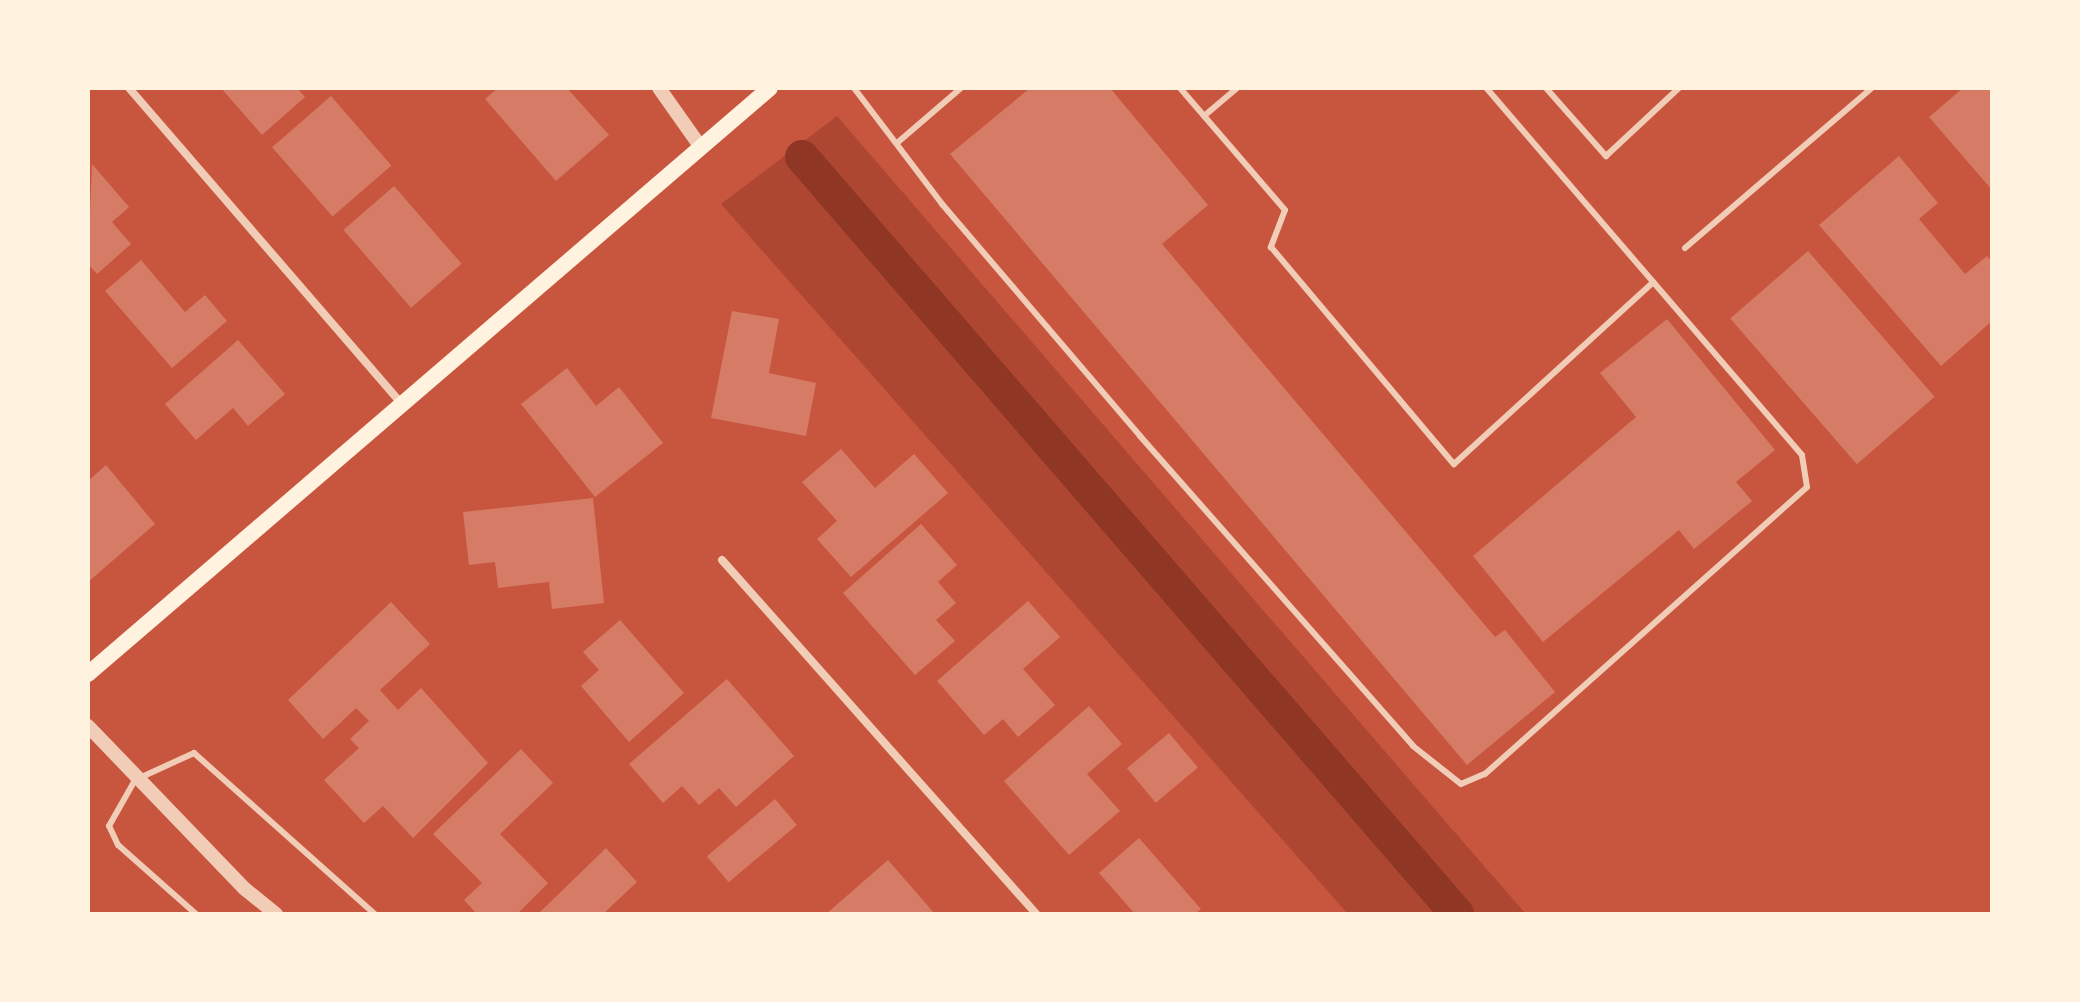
<!DOCTYPE html>
<html>
<head>
<meta charset="utf-8">
<style>
  body { margin:0 }
  #map { position:relative; width:2080px; height:1002px; overflow:hidden; background:#c8553d; font-family:Rubik,sans-serif }
  div>[style] { position:absolute }
  .green>* { inset:0; background:#ae4732 }
  .canal>* { height:34px; margin:-17px; padding:0 17px; transform-origin:17px; border-radius:17px; background:#8f3625 }
  .building>* { inset:0; background:#d67c66; transform-origin:0 0 }
  .service>* { height:6px; margin:-3px; padding:0 3px; transform-origin:3px; border-radius:3px; background:#f1ccb7 }
  .minor>* { height:8px; margin:-4px; padding:0 4px; transform-origin:4px; border-radius:4px; background:#f1ccb7 }
  .tertiary>* { height:14px; margin:-7px; padding:0 7px; transform-origin:7px; border-radius:7px; background:#f1ccb7 }
  .secondary>* { height:16px; margin:-8px; padding:0 8px; transform-origin:8px; border-radius:8px; background:#fff3e0 }
  span { translate:-50% -50%; white-space:nowrap; text-align:center; line-height:1.15; -webkit-text-stroke:8px #fff3e0; paint-order:stroke }
  .frame { position:absolute; inset:0; border:90px solid #fff3e0; pointer-events:none }
</style>
</head>
<body>
<div id="map">
  <div class="green">
    <i style="clip-path:polygon(837px 116px,1451px 828px,1526px 914px,1348px 914px,721px 204px)"></i>
  </div>
  <div class="canal">
    <i style="left:802px;top:157px;width:1001px;rotate:49.13deg"></i>
  </div>
  <div class="building">
    <i style="clip-path:polygon(221px 88px,297px 88px,305px 97px,262px 135px)"></i>
    <i style="clip-path:polygon(498px 88px,567px 88px,609px 135px,556px 181px,485px 99px)"></i>
    <i style="clip-path:polygon(1030px 88px,1110px 88px,1208px 205px,1162px 244px,1495px 637px,1505px 630px,1555px 692px,1467px 765px,950px 154px)"></i>
    <i style="clip-path:polygon(1963px 88px,1992px 88px,1992px 190px,1929px 117px)"></i>
    <i style="left:331px;top:96px;width:92px;height:78px;rotate:49deg"></i>
    <i style="clip-path:polygon(1899px 156px,1938px 203px,1919px 219px,1965px 274px,1987px 256px,1992px 262px,1992px 321px,1941px 366px,1819px 225px)"></i>
    <i style="clip-path:polygon(92px 164px,129px 207px,112px 222px,131px 244px,97px 274px,88px 264px)"></i>
    <i style="left:394px;top:186px;width:103px;height:67px;rotate:49deg"></i>
    <i style="left:1808px;top:251px;width:193px;height:103px;rotate:49deg"></i>
    <i style="clip-path:polygon(141px 260px,185px 312px,205px 295px,227px 321px,172px 368px,105px 291px)"></i>
    <i style="clip-path:polygon(732px 311px,779px 319px,769px 373px,816px 383px,806px 436px,711px 418px)"></i>
    <i style="clip-path:polygon(1667px 319px,1775px 450px,1736px 482px,1752px 501px,1694px 549px,1679px 530px,1543px 642px,1473px 556px,1636px 417px,1600px 373px)"></i>
    <i style="clip-path:polygon(238px 340px,285px 394px,248px 426px,233px 408px,196px 440px,165px 404px)"></i>
    <i style="clip-path:polygon(567px 368px,596px 406px,619px 387px,663px 443px,595px 497px,521px 404px)"></i>
    <i style="clip-path:polygon(841px 449px,875px 488px,914px 454px,948px 493px,851px 577px,817px 539px,837px 521px,802px 482px)"></i>
    <i style="clip-path:polygon(106px 465px,155px 524px,88px 582px,88px 481px)"></i>
    <i style="clip-path:polygon(593px 498px,604px 603px,552px 609px,549px 582px,498px 588px,495px 562px,469px 565px,463px 512px)"></i>
    <i style="clip-path:polygon(921px 524px,957px 565px,938px 582px,956px 603px,936px 620px,955px 641px,915px 675px,843px 593px)"></i>
    <i style="clip-path:polygon(1028px 601px,1060px 637px,1023px 669px,1055px 705px,1018px 737px,1003px 719px,984px 735px,937px 681px)"></i>
    <i style="clip-path:polygon(391px 602px,430px 644px,380px 690px,398px 710px,421px 688px,488px 763px,413px 838px,383px 806px,364px 823px,324px 780px,359px 748px,350px 739px,369px 721px,356px 708px,323px 739px,288px 700px)"></i>
    <i style="clip-path:polygon(620px 620px,684px 693px,629px 742px,581px 686px,599px 670px,583px 652px)"></i>
    <i style="clip-path:polygon(727px 679px,794px 756px,736px 807px,719px 788px,699px 805px,682px 786px,663px 803px,629px 764px)"></i>
    <i style="clip-path:polygon(1089px 706px,1122px 744px,1087px 774px,1120px 811px,1069px 855px,1004px 781px)"></i>
    <i style="left:1169px;top:733px;width:45px;height:55px;rotate:50deg"></i>
    <i style="clip-path:polygon(521px 749px,553px 783px,500px 834px,548px 883px,517px 914px,477px 914px,464px 900px,482px 883px,433px 834px)"></i>
    <i style="left:775px;top:799px;width:34px;height:89px;rotate:50deg"></i>
    <i style="clip-path:polygon(1139px 838px,1201px 909px,1195px 914px,1135px 914px,1099px 873px)"></i>
    <i style="clip-path:polygon(606px 848px,637px 882px,603px 914px,538px 914px)"></i>
    <i style="clip-path:polygon(888px 860px,935px 914px,826px 914px)"></i>
  </div>
  <div class="service">
    <i style="left:854px;top:88px;width:146px;rotate:52.8deg"></i>
    <i style="left:942px;top:204px;width:305px;rotate:49.5deg"></i>
    <i style="left:1140px;top:436px;width:413px;rotate:48.6deg"></i>
    <i style="left:1413px;top:746px;width:61px;rotate:38.4deg"></i>
    <i style="left:1461px;top:784px;width:26px;rotate:-23deg"></i>
    <i style="left:1485px;top:774px;width:431px;rotate:-41.7deg"></i>
    <i style="left:1807px;top:487px;width:32px;rotate:-99deg"></i>
    <i style="left:1802px;top:455px;width:484px;rotate:-130.7deg"></i>
    <i style="left:1180px;top:88px;width:161px;rotate:49.3deg"></i>
    <i style="left:1285px;top:210px;width:40px;rotate:111deg"></i>
    <i style="left:1271px;top:247px;width:284px;rotate:49.9deg"></i>
    <i style="left:1454px;top:464px;width:270px;rotate:-42.4deg"></i>
    <i style="left:1546px;top:88px;width:91px;rotate:48.6deg"></i>
    <i style="left:1606px;top:156px;width:100px;rotate:-43deg"></i>
    <i style="left:1204px;top:116px;width:43px;rotate:-40.3deg"></i>
    <i style="left:897px;top:143px;width:84px;rotate:-40.7deg"></i>
    <i style="left:1685px;top:248px;width:246px;rotate:-40.6deg"></i>
    <i style="left:196px;top:914px;width:104px;rotate:-138.5deg"></i>
    <i style="left:118px;top:845px;width:21px;rotate:-115deg"></i>
    <i style="left:109px;top:826px;width:53px;rotate:-60.5deg"></i>
    <i style="left:135px;top:780px;width:65px;rotate:-24.6deg"></i>
    <i style="left:194px;top:753px;width:242px;rotate:41.7deg"></i>
  </div>
  <div class="minor">
    <i style="left:129px;top:88px;width:415px;rotate:49.2deg"></i>
    <i style="left:722px;top:560px;width:473px;rotate:48.4deg"></i>
  </div>
  <div class="tertiary">
    <i style="left:659px;top:88px;width:71px;rotate:54.7deg"></i>
    <i style="left:88px;top:726px;width:226px;rotate:46.1deg"></i>
    <i style="left:245px;top:889px;width:40px;rotate:39deg"></i>
  </div>
  <div class="secondary">
    <i style="left:88px;top:674px;width:899px;rotate:-40.67deg"></i>
  </div>
  <div class="frame"></div>
</div>
</body>
</html>
